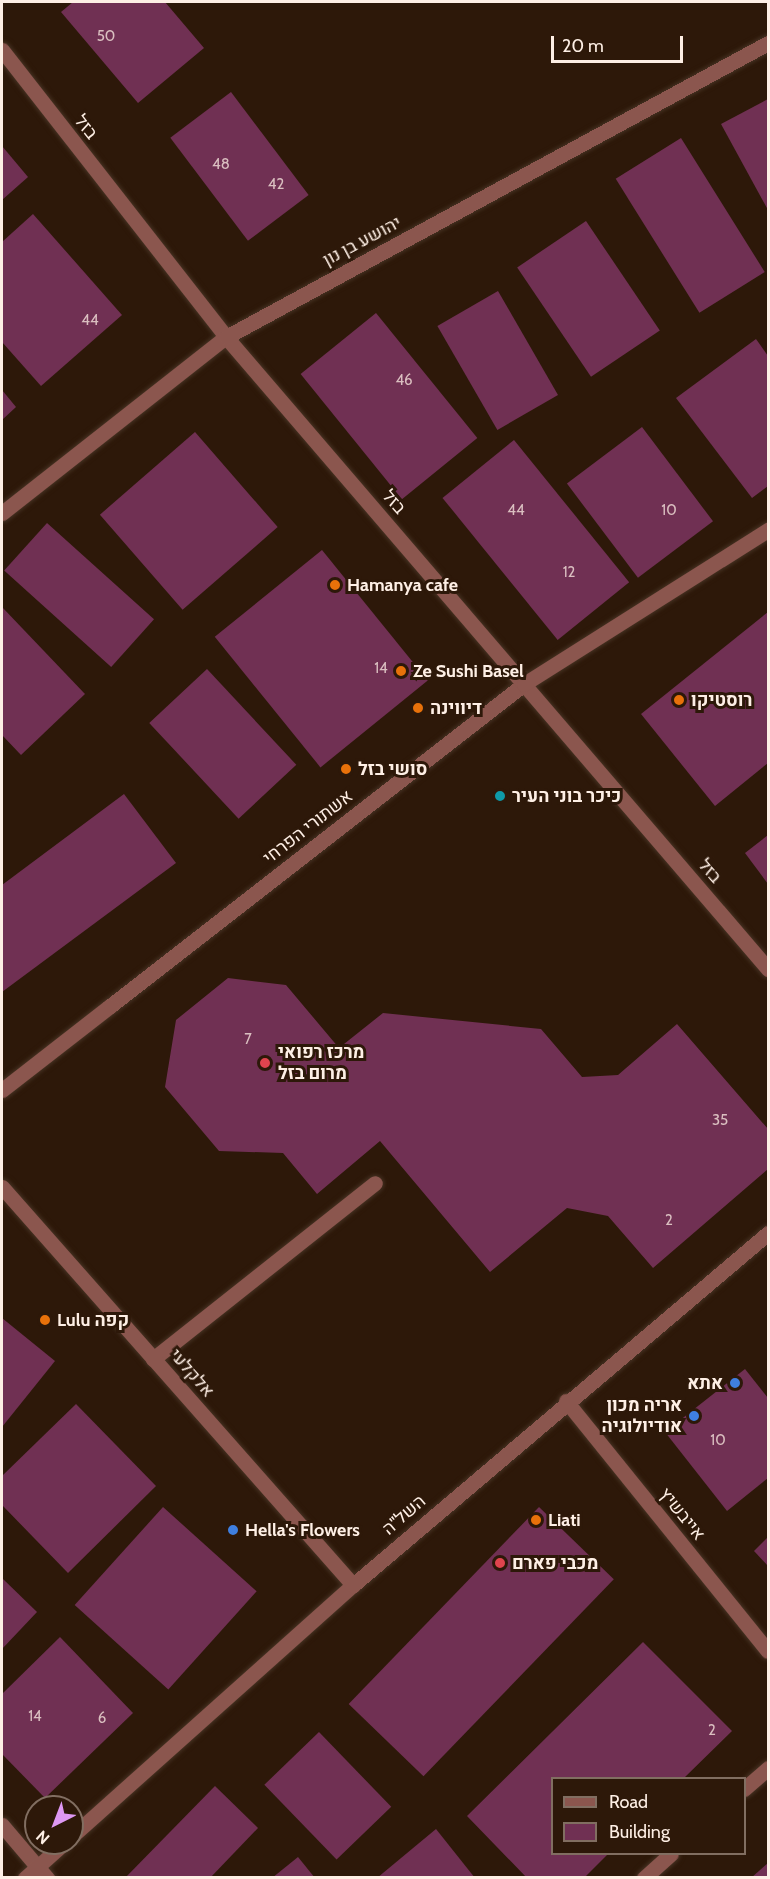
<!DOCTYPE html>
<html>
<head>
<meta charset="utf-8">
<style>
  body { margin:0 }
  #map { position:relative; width:770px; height:1879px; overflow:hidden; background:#2d1809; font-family:Cabin,Heebo,sans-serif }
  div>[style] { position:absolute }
  .building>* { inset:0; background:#703053; transform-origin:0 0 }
  .roads { filter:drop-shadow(0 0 2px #463223) drop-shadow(0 0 2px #463223) }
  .service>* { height:15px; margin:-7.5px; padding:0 7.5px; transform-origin:7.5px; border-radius:7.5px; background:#8b564e }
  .pedestrian>* { height:15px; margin:-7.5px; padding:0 7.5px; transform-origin:7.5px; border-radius:7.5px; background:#8b564e }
  .minor>* { height:15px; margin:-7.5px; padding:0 7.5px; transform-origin:7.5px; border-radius:7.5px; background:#8b564e }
  .tertiary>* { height:15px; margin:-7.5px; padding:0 7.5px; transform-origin:7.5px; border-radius:7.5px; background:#8b564e }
  .dots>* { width:16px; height:16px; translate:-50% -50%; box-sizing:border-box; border:3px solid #2d1809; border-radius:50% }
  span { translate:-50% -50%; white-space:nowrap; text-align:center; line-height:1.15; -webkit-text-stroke:6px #2d1809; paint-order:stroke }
  .number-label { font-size:15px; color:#dabfc0 }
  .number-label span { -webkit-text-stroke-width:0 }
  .street-label { font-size:18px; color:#feefe5 }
  .poi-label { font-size:18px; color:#feefe5; font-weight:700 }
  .left { translate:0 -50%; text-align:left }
  .right { translate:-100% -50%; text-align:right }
  .frame { position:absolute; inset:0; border:3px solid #feefe5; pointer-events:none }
  .legend { position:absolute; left:551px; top:1777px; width:195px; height:78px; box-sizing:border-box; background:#2d1809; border:2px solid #816e61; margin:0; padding:8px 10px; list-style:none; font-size:18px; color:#feefe5 }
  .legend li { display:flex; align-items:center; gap:12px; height:30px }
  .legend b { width:30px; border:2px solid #816e61 }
  .north { position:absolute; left:24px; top:1795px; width:60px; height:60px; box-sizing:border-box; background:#2d1809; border:2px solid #816e61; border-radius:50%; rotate:222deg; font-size:16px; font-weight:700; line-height:24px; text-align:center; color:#feefe5 }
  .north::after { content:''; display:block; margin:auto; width:21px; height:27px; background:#de98f3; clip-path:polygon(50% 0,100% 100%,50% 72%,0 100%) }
  .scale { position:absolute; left:551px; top:36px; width:132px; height:27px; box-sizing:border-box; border:3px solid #feefe5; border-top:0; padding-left:8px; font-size:18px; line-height:21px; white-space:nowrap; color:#feefe5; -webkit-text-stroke:4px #2d1809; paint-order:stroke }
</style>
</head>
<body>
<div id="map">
  <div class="building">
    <i style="clip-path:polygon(73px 2px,165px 2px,204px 48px,138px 103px,61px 12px)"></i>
    <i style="left:231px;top:92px;width:129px;height:76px;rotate:53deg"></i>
    <i style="clip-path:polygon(768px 99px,768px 210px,721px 124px)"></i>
    <i style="left:681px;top:138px;width:158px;height:77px;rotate:58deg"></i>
    <i style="clip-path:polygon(2px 146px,28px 177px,2px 200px)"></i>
    <i style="clip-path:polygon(33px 214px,122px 315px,41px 386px,2px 342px,2px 242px)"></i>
    <i style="left:586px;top:221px;width:132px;height:83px;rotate:56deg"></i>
    <i style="left:498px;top:291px;width:120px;height:70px;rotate:60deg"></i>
    <i style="left:376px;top:313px;width:161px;height:97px;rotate:51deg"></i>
    <i style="clip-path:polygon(756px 339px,768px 356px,768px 486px,752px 498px,676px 398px)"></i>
    <i style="clip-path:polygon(2px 390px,16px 407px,2px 420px)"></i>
    <i style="left:642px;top:427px;width:118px;height:94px;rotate:53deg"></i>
    <i style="left:195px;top:432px;width:126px;height:126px;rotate:49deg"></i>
    <i style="left:514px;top:440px;width:183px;height:92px;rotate:51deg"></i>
    <i style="left:47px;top:523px;width:144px;height:64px;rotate:42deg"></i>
    <i style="left:322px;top:550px;width:168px;height:138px;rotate:51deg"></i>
    <i style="clip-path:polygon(2px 607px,85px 694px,21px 755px,2px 735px)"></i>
    <i style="clip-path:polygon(768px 612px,768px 763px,715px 806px,641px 714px)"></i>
    <i style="left:207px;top:669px;width:131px;height:79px;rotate:47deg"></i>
    <i style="clip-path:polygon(124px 794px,176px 863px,2px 992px,2px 885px)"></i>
    <i style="clip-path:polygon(768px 835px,768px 884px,745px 853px)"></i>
    <i style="clip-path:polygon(228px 978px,286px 985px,339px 1048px,383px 1013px,541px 1029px,582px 1077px,618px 1075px,677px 1024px,768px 1129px,768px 1169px,653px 1268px,608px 1216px,567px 1208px,490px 1272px,380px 1141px,317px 1194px,283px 1153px,219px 1151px,165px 1087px,176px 1020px)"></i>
    <i style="clip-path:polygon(2px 1318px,55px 1361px,2px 1427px)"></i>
    <i style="clip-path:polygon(745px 1369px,768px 1398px,768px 1478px,727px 1511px,665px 1432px)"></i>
    <i style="clip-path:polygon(76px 1404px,156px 1486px,68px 1573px,2px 1505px,2px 1476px)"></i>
    <i style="left:163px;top:1507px;width:126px;height:132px;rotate:42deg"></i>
    <i style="left:539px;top:1507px;width:104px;height:274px;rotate:44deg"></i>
    <i style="clip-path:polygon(768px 1537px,768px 1566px,754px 1551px)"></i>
    <i style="clip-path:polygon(2px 1578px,37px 1612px,2px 1649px)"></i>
    <i style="clip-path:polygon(60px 1637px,133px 1713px,45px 1798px,2px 1754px,2px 1694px)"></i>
    <i style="clip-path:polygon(643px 1642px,732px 1731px,684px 1778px,552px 1778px,552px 1854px,608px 1854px,584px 1878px,527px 1878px,467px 1816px)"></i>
    <i style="left:319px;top:1732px;width:104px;height:76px;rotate:46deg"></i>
    <i style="clip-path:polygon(215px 1786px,258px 1828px,210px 1878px,125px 1878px)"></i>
    <i style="clip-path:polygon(436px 1829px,475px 1878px,377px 1878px)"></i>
    <i style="clip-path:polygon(298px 1857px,315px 1878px,272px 1878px)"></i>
    <i style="clip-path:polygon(768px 1863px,768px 1878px,751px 1878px)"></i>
  </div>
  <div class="roads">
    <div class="service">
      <i style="left:153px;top:1359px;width:283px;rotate:-38.4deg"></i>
    </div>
    <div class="pedestrian">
      <i style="left:110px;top:1006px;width:524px;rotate:-37.87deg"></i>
    </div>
    <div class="minor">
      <i style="left:2px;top:50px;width:364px;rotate:52deg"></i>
      <i style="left:226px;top:337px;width:833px;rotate:49.38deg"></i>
      <i style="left:524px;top:684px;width:289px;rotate:-32.3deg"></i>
      <i style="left:2px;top:1090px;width:137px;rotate:-37.9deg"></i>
      <i style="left:2px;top:1187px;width:531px;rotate:48.59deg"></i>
      <i style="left:566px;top:1401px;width:321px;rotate:51.1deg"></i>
      <i style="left:744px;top:1789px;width:32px;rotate:-41deg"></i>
      <i style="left:2px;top:1825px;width:70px;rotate:49.7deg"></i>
      <i style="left:72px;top:1836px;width:377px;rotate:-41.8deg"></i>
      <i style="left:353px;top:1585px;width:544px;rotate:-40.3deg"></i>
      <i style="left:25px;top:1878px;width:52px;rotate:-41.9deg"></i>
      <i style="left:644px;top:1878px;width:36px;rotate:-42deg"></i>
    </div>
    <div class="tertiary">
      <i style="left:2px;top:513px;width:285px;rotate:-38.2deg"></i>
      <i style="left:226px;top:337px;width:617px;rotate:-28.48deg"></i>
    </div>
  </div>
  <div class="dots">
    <i style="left:335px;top:585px;background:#e8710a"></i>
    <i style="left:401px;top:671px;background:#e8710a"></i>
    <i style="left:679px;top:700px;background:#e8710a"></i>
    <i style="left:418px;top:708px;background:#e8710a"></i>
    <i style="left:346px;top:769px;background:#e8710a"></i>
    <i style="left:500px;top:796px;background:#0f9aa8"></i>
    <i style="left:265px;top:1063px;background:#e0444e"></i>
    <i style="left:45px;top:1320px;background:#e8710a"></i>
    <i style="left:735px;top:1383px;background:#3f7fe0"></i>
    <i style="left:694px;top:1416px;background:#3f7fe0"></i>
    <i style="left:536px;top:1520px;background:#e8710a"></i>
    <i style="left:233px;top:1530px;background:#3f7fe0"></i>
    <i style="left:500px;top:1563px;background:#e0444e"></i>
  </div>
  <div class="number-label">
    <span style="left:106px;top:37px">50</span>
    <span style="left:221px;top:165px">48</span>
    <span style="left:276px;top:185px">42</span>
    <span style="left:90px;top:321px">44</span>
    <span style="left:404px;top:381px">46</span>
    <span style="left:516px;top:511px">44</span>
    <span style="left:669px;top:511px">10</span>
    <span style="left:569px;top:573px">12</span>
    <span style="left:381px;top:669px">14</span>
    <span style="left:248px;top:1040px">7</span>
    <span style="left:720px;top:1121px">35</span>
    <span style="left:669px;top:1221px">2</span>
    <span style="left:718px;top:1441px">10</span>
    <span style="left:35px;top:1717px">14</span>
    <span style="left:102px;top:1719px">6</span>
    <span style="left:712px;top:1731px">2</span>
  </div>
  <div class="street-label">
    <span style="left:86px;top:127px;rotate:52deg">בזל</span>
    <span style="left:362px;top:241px;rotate:-28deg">יהושע בן נון</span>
    <span style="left:394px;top:502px;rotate:49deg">בזל</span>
    <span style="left:308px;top:827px;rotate:-38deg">אשתורי הפרחי</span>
    <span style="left:710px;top:871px;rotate:49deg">בזל</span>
    <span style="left:192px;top:1373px;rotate:49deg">אלקלעי</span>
    <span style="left:682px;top:1514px;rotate:51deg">אייבשיץ</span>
    <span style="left:404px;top:1515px;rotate:-41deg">השל"ה</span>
  </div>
  <div class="poi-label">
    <span class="left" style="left:347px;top:585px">Hamanya cafe</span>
    <span class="left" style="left:413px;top:671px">Ze Sushi Basel</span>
    <span class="left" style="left:691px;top:700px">רוסטיקו</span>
    <span class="left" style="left:430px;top:708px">דיווינה</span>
    <span class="left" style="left:358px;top:769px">סושי בזל</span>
    <span class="left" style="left:512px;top:796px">כיכר בוני העיר</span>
    <span class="left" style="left:278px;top:1063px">מרכז רפואי<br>מרום בזל</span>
    <span class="left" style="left:57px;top:1320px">Lulu קפה</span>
    <span class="right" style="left:723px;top:1383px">אתא</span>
    <span class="right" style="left:682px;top:1416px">אריה מכון<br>אודיולוגיה</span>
    <span class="left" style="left:548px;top:1520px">Liati</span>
    <span class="left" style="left:245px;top:1530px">Hella's Flowers</span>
    <span class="left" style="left:512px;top:1563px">מכבי פארם</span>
  </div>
  <div class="frame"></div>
  <ul class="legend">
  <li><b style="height:8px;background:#8b564e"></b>Road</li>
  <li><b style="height:16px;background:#703053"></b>Building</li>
  </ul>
  <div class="north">N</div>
  <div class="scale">20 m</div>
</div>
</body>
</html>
